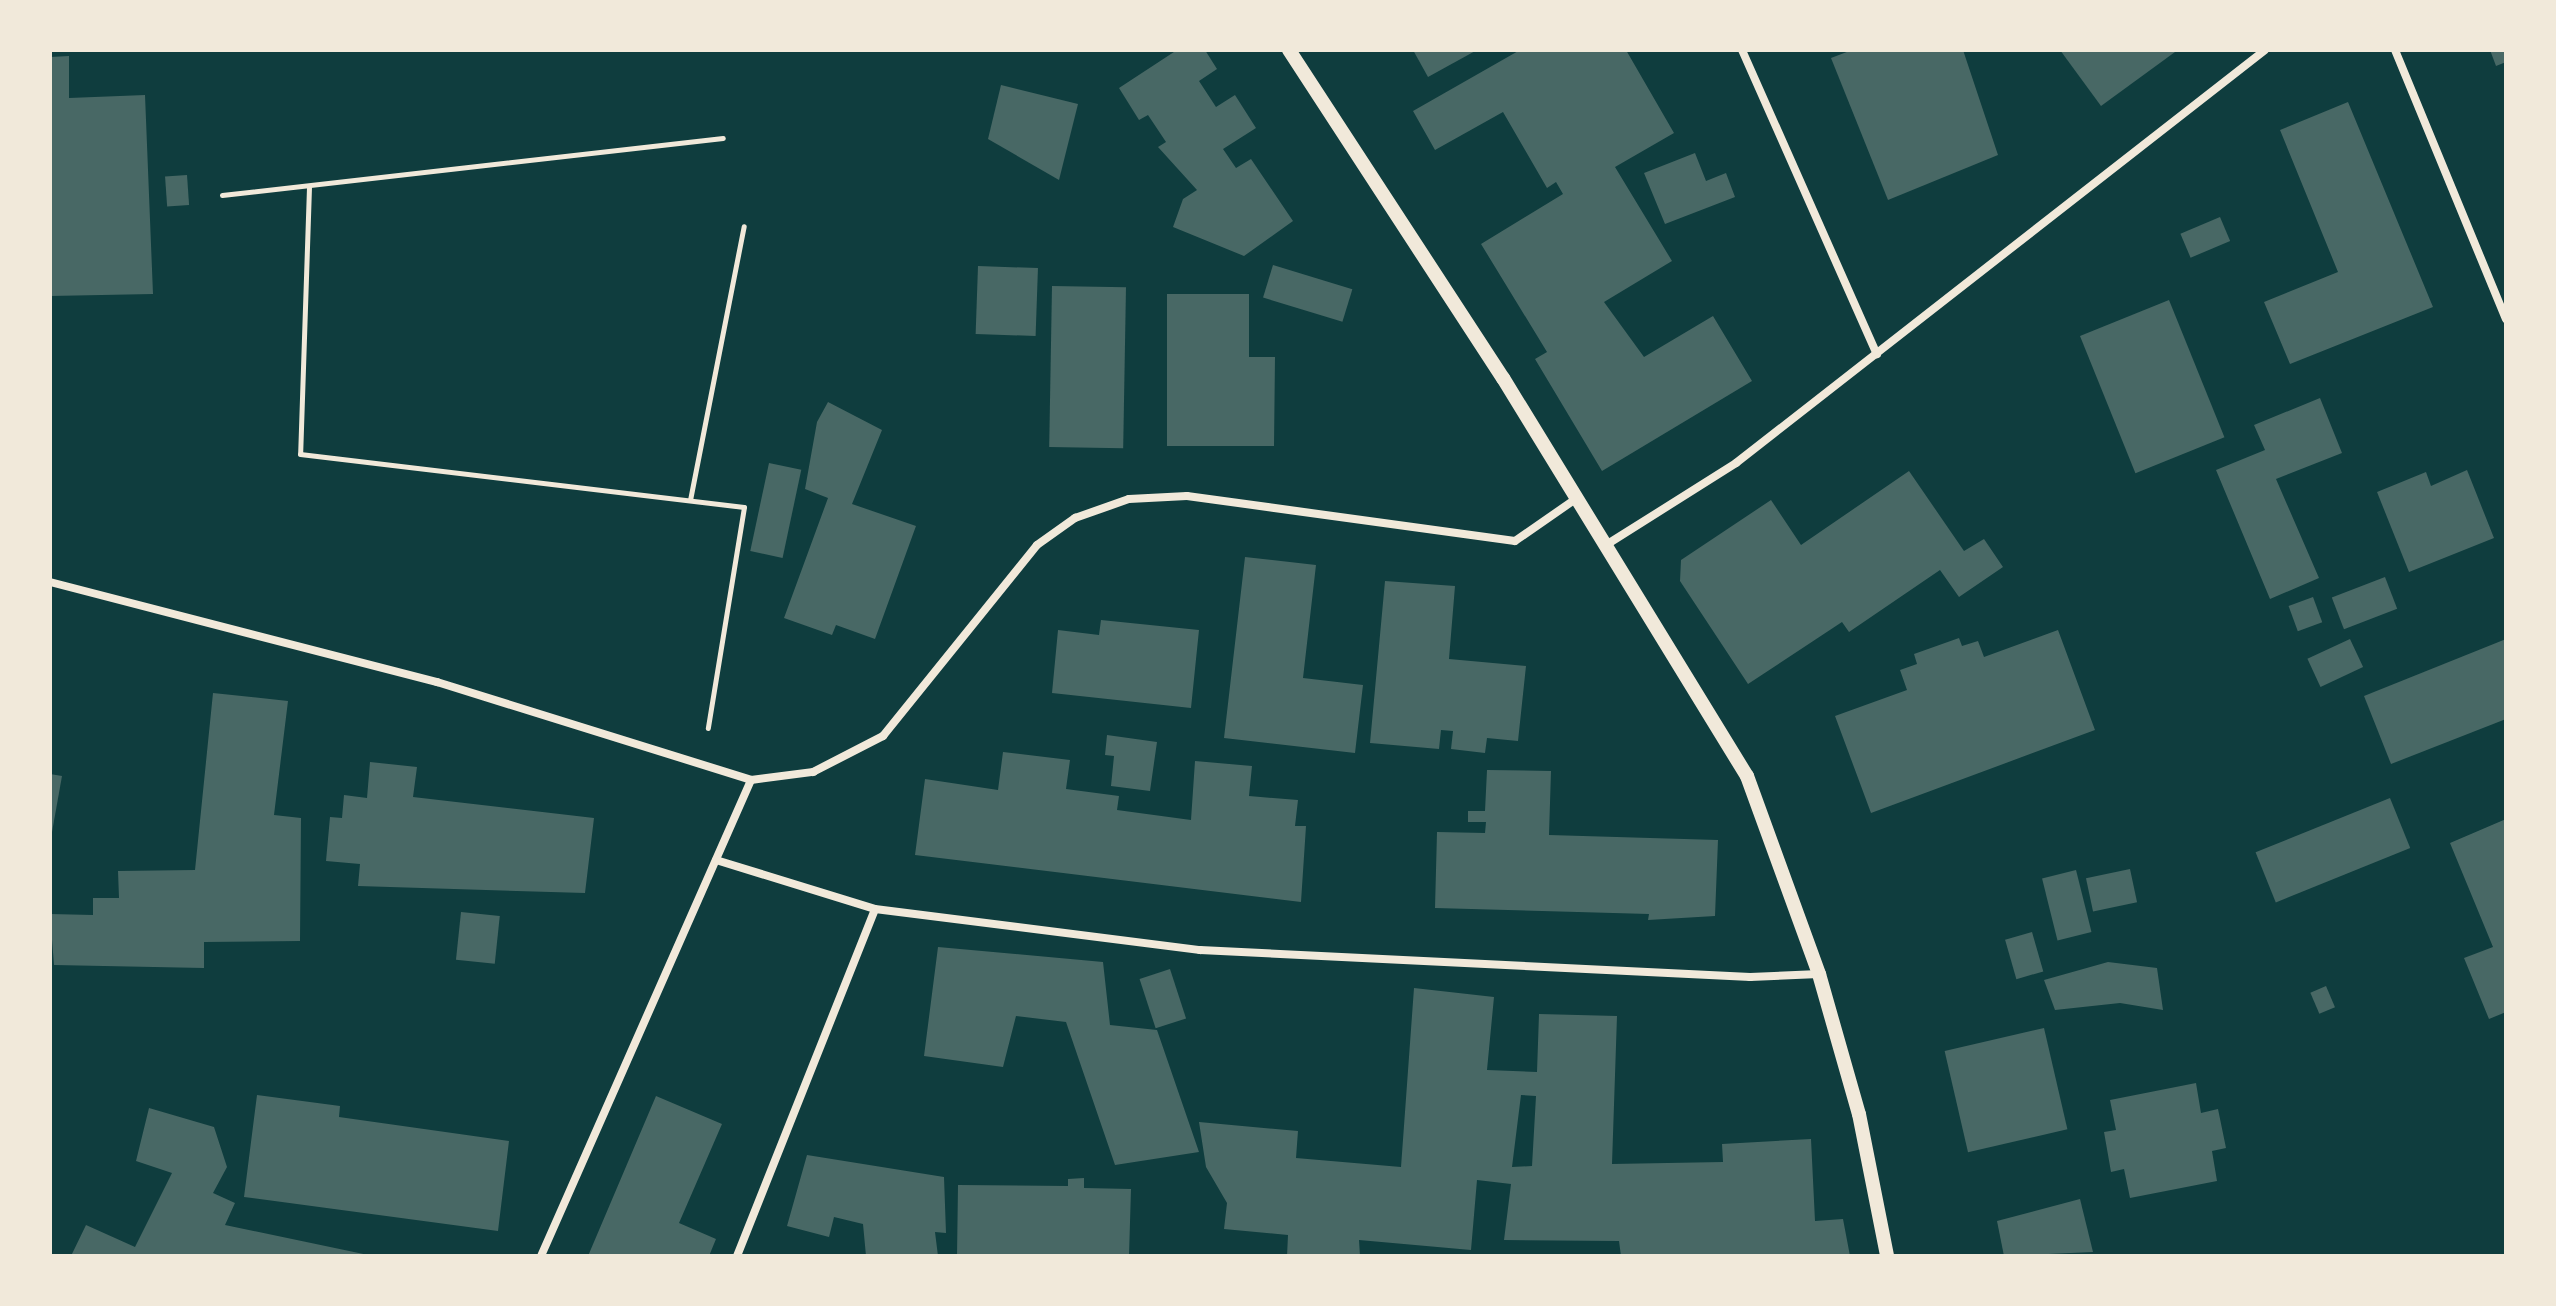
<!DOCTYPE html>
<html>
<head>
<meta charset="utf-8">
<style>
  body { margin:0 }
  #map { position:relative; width:2556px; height:1306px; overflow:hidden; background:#0f3d3e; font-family:"Public Sans",sans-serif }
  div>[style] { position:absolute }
  .building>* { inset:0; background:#486865; transform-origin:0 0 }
  .path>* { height:5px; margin:-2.5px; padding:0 2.5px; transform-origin:2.5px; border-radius:2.5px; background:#f1e9da }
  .minor>* { height:8px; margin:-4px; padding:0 4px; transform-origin:4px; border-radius:4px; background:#f1e9da }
  .tertiary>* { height:14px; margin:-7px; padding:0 7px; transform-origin:7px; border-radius:7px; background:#f1e9da }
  span { translate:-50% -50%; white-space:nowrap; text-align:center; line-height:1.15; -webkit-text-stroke:6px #f1e9da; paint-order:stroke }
  .frame { position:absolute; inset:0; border:52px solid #f1e9da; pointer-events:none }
</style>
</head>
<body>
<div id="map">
  <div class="building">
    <i style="clip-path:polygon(1177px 50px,1205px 50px,1217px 69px,1199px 81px,1216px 107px,1235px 95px,1256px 128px,1223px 149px,1236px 168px,1251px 159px,1293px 221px,1244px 256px,1173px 227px,1183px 199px,1197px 190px,1158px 147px,1166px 142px,1148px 115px,1139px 120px,1119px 88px)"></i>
    <i style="clip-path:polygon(1413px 50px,1477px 50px,1428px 77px)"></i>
    <i style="clip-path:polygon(1520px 50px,1626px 50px,1674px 133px,1615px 167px,1672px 261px,1604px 302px,1644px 357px,1713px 316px,1752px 381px,1602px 471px,1535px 359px,1547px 352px,1481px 244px,1563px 194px,1556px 182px,1547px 188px,1503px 112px,1435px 150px,1413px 111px)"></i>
    <i style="clip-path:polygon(1852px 50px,1963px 50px,1998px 155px,1888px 200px,1831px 58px)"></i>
    <i style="clip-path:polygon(2060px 50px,2173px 50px,2175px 52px,2101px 106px)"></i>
    <i style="clip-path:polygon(2490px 50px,2506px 50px,2506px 62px,2496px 66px)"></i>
    <i style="clip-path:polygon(69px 56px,69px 98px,145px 95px,153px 294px,50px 296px,50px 57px)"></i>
    <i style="clip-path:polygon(1001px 85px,1078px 104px,1059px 180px,988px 139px)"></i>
    <i style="clip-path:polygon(2348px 102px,2433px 307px,2290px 364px,2264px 302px,2338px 272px,2280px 130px)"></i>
    <i style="clip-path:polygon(1695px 153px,1706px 181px,1726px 173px,1735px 197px,1665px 224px,1644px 173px)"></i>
    <i style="left:187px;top:175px;width:30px;height:22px;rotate:86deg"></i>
    <i style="left:2220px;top:217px;width:26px;height:43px;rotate:67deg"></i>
    <i style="left:1273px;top:265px;width:83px;height:34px;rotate:17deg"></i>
    <i style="left:978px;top:266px;width:60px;height:68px;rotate:2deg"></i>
    <i style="left:1052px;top:286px;width:74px;height:161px;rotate:1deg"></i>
    <i style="clip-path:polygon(1167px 294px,1249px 294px,1249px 357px,1275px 357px,1274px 446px,1167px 446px)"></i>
    <i style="left:2169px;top:300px;width:148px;height:96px;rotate:68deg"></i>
    <i style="clip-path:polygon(2320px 398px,2342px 453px,2276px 479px,2319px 578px,2270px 599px,2216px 470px,2265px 450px,2254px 425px)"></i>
    <i style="clip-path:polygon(828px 402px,882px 430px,852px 504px,916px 526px,875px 639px,836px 625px,832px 635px,784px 618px,828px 498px,805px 489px,817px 422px)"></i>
    <i style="left:769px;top:463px;width:33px;height:90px;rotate:12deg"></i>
    <i style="clip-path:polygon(2467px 470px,2494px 538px,2409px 572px,2377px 492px,2426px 472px,2431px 486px)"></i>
    <i style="clip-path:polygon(1909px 471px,1964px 551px,1984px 539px,2003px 567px,1959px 597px,1940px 570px,1849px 632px,1842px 622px,1748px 684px,1680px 581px,1681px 560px,1771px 500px,1801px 545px)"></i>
    <i style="clip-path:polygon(1245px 557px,1316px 565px,1303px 678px,1363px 685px,1355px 753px,1224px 738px)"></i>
    <i style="left:2385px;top:577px;width:34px;height:57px;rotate:69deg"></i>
    <i style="clip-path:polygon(1385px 581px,1455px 586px,1449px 659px,1526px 666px,1518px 741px,1487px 738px,1485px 753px,1451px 749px,1453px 731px,1441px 730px,1439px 749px,1370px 743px)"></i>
    <i style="left:2313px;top:597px;width:27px;height:26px;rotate:70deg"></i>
    <i style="clip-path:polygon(1101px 620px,1199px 630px,1191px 708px,1052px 693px,1058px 630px,1099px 635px)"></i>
    <i style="clip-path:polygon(2058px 630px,2095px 730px,1871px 813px,1835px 716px,1907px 690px,1900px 670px,1917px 664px,1914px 654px,1959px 638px,1962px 646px,1978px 641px,1984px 657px)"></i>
    <i style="left:2350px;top:639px;width:31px;height:47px;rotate:65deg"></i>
    <i style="clip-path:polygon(2506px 639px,2506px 719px,2391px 764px,2364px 696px)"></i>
    <i style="clip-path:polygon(213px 693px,288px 701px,274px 815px,301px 818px,300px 941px,204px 942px,204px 968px,54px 965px,50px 914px,93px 915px,93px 898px,119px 898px,118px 871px,195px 870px)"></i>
    <i style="clip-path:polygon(1107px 735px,1157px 742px,1150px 791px,1111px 786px,1114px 756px,1105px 755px)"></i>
    <i style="clip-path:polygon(1003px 752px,1070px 760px,1066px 789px,1119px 796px,1117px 810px,1191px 820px,1195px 761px,1252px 766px,1249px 796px,1298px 800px,1295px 826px,1306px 826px,1301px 902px,915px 855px,925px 779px,998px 790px)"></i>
    <i style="clip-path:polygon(370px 762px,417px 767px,413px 797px,594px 818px,585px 893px,358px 886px,360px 864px,326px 861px,330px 817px,342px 818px,344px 795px,367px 798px)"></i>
    <i style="clip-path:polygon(1487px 770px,1551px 771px,1549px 835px,1718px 840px,1715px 916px,1648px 920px,1649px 914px,1435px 908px,1437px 832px,1485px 833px,1486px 822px,1468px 822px,1468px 811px,1485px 811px)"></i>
    <i style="clip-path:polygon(50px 774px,62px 776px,52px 832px,50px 832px)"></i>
    <i style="left:2390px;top:798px;width:54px;height:145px;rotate:68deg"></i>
    <i style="clip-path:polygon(2506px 819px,2506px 1012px,2489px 1019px,2464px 958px,2493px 947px,2450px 843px)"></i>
    <i style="left:2130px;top:869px;width:34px;height:45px;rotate:78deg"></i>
    <i style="left:2076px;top:870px;width:64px;height:35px;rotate:76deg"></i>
    <i style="left:461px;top:912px;width:39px;height:48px;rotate:6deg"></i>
    <i style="left:2032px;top:932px;width:41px;height:28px;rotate:74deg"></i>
    <i style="clip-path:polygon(938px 947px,1103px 962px,1110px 1025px,1157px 1030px,1199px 1152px,1115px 1165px,1066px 1022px,1016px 1016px,1003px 1067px,924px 1056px)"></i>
    <i style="clip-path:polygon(2108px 962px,2157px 968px,2163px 1010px,2120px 1003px,2055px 1010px,2044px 980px)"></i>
    <i style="left:1170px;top:969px;width:52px;height:32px;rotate:72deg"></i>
    <i style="left:2326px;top:986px;width:23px;height:17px;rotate:67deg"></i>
    <i style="clip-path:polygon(evenodd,1414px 988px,1494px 997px,1487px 1070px,1537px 1072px,1539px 1014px,1617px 1016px,1612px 1164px,1723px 1162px,1722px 1144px,1811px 1139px,1815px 1221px,1843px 1219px,1850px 1256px,1621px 1256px,1619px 1241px,1504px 1240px,1511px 1184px,1477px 1180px,1471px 1250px,1359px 1240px,1360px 1256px,1287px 1256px,1288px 1235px,1224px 1229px,1227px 1203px,1206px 1167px,1199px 1122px,1298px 1131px,1296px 1158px,1401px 1167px,1414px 988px,1521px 1095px,1536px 1096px,1532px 1166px,1512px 1167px,1521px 1095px)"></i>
    <i style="left:2044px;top:1028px;width:104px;height:102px;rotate:77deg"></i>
    <i style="clip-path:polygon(2196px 1083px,2201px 1113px,2218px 1109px,2226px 1148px,2212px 1151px,2217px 1181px,2130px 1198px,2124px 1169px,2111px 1172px,2104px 1132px,2116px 1130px,2110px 1100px)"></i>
    <i style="clip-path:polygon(257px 1095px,340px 1106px,339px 1117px,509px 1141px,498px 1231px,244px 1197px)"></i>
    <i style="clip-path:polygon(656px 1096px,722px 1124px,679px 1223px,716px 1239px,709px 1256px,588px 1256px)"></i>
    <i style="clip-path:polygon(149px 1108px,214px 1127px,227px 1167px,213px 1193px,235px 1203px,225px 1225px,373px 1256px,71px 1256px,86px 1225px,135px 1247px,172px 1173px,136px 1161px)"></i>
    <i style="clip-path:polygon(807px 1155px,944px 1177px,946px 1233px,935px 1232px,938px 1256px,866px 1256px,863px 1224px,834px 1217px,829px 1237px,787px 1226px)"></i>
    <i style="clip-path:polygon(1084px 1178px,1084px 1188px,1131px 1189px,1129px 1256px,957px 1256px,958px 1185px,1068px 1186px,1068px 1179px)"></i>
    <i style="clip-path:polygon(2080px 1199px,2093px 1252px,2004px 1256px,1997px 1221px)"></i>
  </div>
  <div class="path">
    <i style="left:309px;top:187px;width:267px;rotate:91.9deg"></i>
    <i style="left:300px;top:454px;width:447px;rotate:6.8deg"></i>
    <i style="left:744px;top:507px;width:224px;rotate:99.3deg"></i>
    <i style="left:222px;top:195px;width:504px;rotate:-6.49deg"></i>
    <i style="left:690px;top:500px;width:279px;rotate:-78.9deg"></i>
  </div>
  <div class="minor">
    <i style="left:1742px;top:50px;width:333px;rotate:66.1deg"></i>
    <i style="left:2395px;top:50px;width:291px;rotate:67.6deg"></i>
    <i style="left:1606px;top:545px;width:154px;rotate:-32.2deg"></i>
    <i style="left:1736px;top:463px;width:671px;rotate:-37.98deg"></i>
    <i style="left:50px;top:582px;width:400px;rotate:14.5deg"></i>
    <i style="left:437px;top:682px;width:329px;rotate:17.3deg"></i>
    <i style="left:751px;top:780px;width:63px;rotate:-7.4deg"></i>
    <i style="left:813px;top:772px;width:79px;rotate:-27.2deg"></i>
    <i style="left:883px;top:736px;width:245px;rotate:-51.1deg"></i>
    <i style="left:1037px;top:545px;width:47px;rotate:-35.4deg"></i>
    <i style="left:1075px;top:518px;width:57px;rotate:-19.4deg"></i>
    <i style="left:1129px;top:499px;width:58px;rotate:-3deg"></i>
    <i style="left:1187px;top:496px;width:331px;rotate:7.8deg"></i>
    <i style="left:1515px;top:541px;width:75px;rotate:-34.7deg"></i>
    <i style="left:716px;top:860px;width:166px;rotate:17.1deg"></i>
    <i style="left:875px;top:909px;width:328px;rotate:7.2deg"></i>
    <i style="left:1200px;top:950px;width:551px;rotate:2.81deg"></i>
    <i style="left:1750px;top:977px;width:69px;rotate:-2.5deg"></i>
    <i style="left:541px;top:1256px;width:520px;rotate:-66.19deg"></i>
    <i style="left:737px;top:1256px;width:373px;rotate:-68.3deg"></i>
  </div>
  <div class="tertiary">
    <i style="left:1289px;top:50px;width:392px;rotate:56.9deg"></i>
    <i style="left:1503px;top:378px;width:467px;rotate:58.5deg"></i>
    <i style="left:1747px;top:776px;width:211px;rotate:70deg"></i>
    <i style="left:1819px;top:974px;width:146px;rotate:74.1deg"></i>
    <i style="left:1859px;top:1114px;width:145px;rotate:78.8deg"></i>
  </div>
  <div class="frame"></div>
</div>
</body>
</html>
